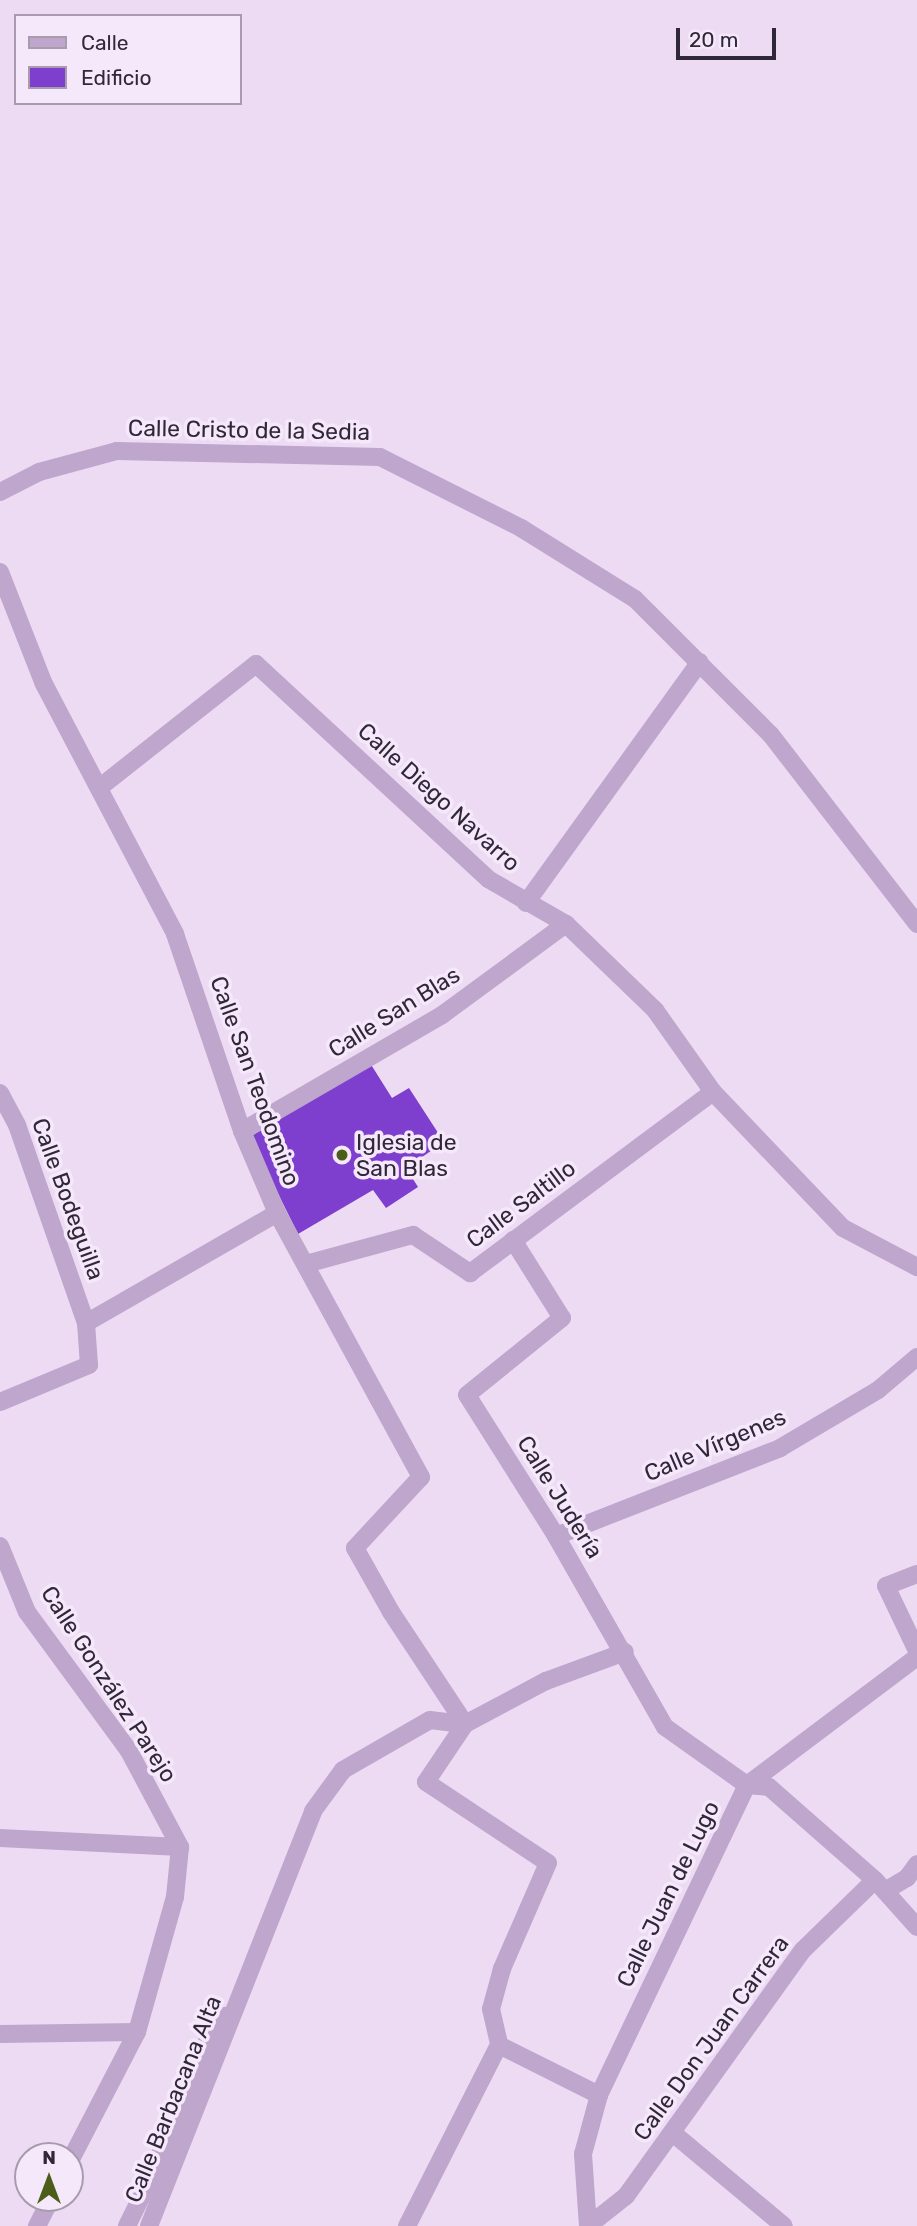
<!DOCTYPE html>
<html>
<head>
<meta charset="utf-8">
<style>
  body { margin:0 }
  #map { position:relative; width:917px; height:2226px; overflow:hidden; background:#eddbf4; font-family:Rubik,sans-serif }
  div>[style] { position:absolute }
  .building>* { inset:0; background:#7e3fce }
  .pedestrian>* { height:18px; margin:-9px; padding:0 9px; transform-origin:9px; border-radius:9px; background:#bfa6cd }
  .minor>* { height:18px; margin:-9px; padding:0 9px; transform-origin:9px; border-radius:9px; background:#bfa6cd }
  .dots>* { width:19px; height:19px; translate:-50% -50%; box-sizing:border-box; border:4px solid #f6e8fb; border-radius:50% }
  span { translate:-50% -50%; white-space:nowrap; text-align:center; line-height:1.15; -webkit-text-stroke:7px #f6e8fb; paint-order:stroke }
  .street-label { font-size:23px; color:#302738 }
  .poi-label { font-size:23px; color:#302738 }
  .left { translate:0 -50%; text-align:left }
  .legend { position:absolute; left:14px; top:14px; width:228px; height:91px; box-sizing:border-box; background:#f6e8fb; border:2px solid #a79bad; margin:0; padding:9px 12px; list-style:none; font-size:21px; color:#302738 }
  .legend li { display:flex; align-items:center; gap:14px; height:35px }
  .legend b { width:35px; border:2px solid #a79bad }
  .north { position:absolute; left:14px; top:2142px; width:70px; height:70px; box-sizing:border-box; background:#f6e8fb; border:2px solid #a79bad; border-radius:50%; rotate:0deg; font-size:19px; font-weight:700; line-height:28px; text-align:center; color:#302738 }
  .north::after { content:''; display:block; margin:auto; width:24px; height:32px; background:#4b5d1a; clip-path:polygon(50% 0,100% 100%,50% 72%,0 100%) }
  .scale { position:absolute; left:676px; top:28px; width:100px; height:32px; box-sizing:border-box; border:4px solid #302738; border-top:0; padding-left:9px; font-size:21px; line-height:24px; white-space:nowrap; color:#302738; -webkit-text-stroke:5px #f6e8fb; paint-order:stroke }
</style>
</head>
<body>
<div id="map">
  <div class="building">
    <i style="clip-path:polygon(370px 1063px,392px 1098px,409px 1088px,444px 1142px,406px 1168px,418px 1187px,386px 1208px,373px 1190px,298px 1234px,250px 1137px)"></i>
  </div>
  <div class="pedestrian">
    <i style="left:513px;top:1240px;width:92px;rotate:57.9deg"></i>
    <i style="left:562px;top:1318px;width:122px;rotate:141deg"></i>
    <i style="left:467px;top:1395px;width:167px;rotate:57.7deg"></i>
    <i style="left:556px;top:1536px;width:241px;rotate:-21.4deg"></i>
    <i style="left:780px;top:1448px;width:114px;rotate:-30.6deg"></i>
    <i style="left:878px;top:1390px;width:51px;rotate:-40.2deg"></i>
    <i style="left:747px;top:1785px;width:22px;rotate:5deg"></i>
    <i style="left:769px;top:1787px;width:141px;rotate:41.3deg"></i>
    <i style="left:875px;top:1880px;width:63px;rotate:48.2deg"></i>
    <i style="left:674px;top:2134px;width:143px;rotate:39.9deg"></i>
  </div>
  <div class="minor">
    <i style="left:0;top:492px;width:44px;rotate:-27.1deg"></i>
    <i style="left:39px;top:472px;width:81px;rotate:-15.1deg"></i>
    <i style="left:117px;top:451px;width:263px;rotate:1.3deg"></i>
    <i style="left:380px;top:457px;width:158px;rotate:26.7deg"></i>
    <i style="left:521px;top:528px;width:134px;rotate:31.9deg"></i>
    <i style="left:635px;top:599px;width:192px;rotate:45deg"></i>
    <i style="left:771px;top:735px;width:239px;rotate:52.3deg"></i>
    <i style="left:0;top:572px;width:120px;rotate:68.6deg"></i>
    <i style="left:44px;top:684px;width:282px;rotate:62.3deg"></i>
    <i style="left:175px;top:934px;width:208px;rotate:71.2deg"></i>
    <i style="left:242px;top:1131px;width:89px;rotate:66.9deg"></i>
    <i style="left:277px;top:1213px;width:301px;rotate:61.4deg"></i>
    <i style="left:421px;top:1477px;width:97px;rotate:132.9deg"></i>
    <i style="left:355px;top:1548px;width:73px;rotate:60.6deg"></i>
    <i style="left:391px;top:1612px;width:134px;rotate:56.5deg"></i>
    <i style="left:465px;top:1724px;width:70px;rotate:123.9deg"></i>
    <i style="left:426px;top:1782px;width:146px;rotate:33.6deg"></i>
    <i style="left:548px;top:1863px;width:116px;rotate:113.5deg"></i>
    <i style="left:502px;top:1969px;width:41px;rotate:105.4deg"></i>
    <i style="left:491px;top:2009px;width:37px;rotate:77deg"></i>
    <i style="left:499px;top:2045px;width:112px;rotate:26.6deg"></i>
    <i style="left:99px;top:788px;width:200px;rotate:-38.3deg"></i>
    <i style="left:256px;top:664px;width:316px;rotate:42.8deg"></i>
    <i style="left:488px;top:879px;width:90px;rotate:30deg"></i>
    <i style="left:566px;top:924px;width:124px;rotate:44deg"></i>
    <i style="left:655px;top:1010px;width:100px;rotate:54.7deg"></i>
    <i style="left:713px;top:1092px;width:188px;rotate:46.3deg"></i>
    <i style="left:843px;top:1228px;width:84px;rotate:27.8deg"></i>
    <i style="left:526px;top:903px;width:297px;rotate:-54.2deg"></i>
    <i style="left:0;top:1093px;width:36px;rotate:62deg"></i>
    <i style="left:17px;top:1125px;width:210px;rotate:70.8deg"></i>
    <i style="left:86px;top:1323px;width:42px;rotate:85.9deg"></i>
    <i style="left:89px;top:1365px;width:96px;rotate:157.4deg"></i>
    <i style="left:242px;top:1131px;width:231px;rotate:-30.1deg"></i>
    <i style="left:442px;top:1015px;width:154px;rotate:-36.3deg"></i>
    <i style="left:306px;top:1264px;width:111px;rotate:-15.2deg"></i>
    <i style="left:413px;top:1235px;width:69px;rotate:33.7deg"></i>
    <i style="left:470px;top:1273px;width:303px;rotate:-36.7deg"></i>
    <i style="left:86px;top:1323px;width:220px;rotate:-29.9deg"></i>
    <i style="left:556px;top:1536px;width:220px;rotate:60.3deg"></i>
    <i style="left:665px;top:1727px;width:100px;rotate:35.3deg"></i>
    <i style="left:0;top:1546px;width:71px;rotate:67.8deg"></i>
    <i style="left:27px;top:1612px;width:172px;rotate:53.7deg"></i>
    <i style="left:129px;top:1751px;width:109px;rotate:62deg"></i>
    <i style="left:917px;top:1574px;width:33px;rotate:159deg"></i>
    <i style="left:886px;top:1586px;width:72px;rotate:64.5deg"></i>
    <i style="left:0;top:1838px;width:180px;rotate:2.9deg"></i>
    <i style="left:885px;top:1891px;width:26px;rotate:-31deg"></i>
    <i style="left:907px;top:1878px;width:17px;rotate:-54deg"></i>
    <i style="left:0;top:2034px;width:137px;rotate:-0.8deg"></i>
    <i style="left:70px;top:2161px;width:145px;rotate:-62.6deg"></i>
    <i style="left:137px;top:2032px;width:140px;rotate:-74.3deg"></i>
    <i style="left:175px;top:1897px;width:50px;rotate:-84.3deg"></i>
    <i style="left:37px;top:2226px;width:31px;rotate:-63deg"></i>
    <i style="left:127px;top:2226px;width:55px;rotate:-63.9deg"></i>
    <i style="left:151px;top:2177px;width:134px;rotate:-68.6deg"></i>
    <i style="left:200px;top:2052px;width:44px;rotate:-55.2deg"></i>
    <i style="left:149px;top:2226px;width:446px;rotate:-68.4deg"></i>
    <i style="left:313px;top:1811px;width:51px;rotate:-53.8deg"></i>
    <i style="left:343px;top:1770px;width:100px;rotate:-29.9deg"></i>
    <i style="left:430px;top:1720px;width:35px;rotate:7deg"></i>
    <i style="left:465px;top:1724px;width:92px;rotate:-28deg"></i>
    <i style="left:546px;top:1681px;width:84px;rotate:-20.2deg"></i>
    <i style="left:407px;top:2226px;width:203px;rotate:-63.1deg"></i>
    <i style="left:588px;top:2226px;width:72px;rotate:-94deg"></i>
    <i style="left:583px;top:2154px;width:61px;rotate:-74.8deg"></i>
    <i style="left:599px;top:2095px;width:344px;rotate:-64.5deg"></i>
    <i style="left:747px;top:1785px;width:213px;rotate:-37deg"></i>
    <i style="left:588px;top:2226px;width:48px;rotate:-38.3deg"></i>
    <i style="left:626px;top:2196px;width:303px;rotate:-54.3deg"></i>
    <i style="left:803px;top:1950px;width:100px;rotate:-44.2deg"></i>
  </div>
  <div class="dots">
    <i style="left:342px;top:1155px;background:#4b5d1a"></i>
  </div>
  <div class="street-label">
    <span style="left:249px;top:430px;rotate:1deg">Calle Cristo de la Sedia</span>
    <span style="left:439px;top:797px;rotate:42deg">Calle Diego Navarro</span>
    <span style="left:394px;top:1012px;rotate:-32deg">Calle San Blas</span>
    <span style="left:255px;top:1081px;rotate:70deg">Calle San Teodomino</span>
    <span style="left:68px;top:1199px;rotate:70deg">Calle Bodeguilla</span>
    <span style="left:521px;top:1204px;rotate:-37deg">Calle Saltillo</span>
    <span style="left:715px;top:1445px;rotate:-23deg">Calle Vírgenes</span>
    <span style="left:560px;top:1497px;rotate:58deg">Calle Judería</span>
    <span style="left:109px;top:1684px;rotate:57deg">Calle González Parejo</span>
    <span style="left:668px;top:1894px;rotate:-64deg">Calle Juan de Lugo</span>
    <span style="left:711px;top:2038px;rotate:-54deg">Calle Don Juan Carrera</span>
    <span style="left:173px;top:2099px;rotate:-68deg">Calle Barbacana Alta</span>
  </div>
  <div class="poi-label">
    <span class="left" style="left:356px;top:1155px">Iglesia de<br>San Blas</span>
  </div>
  <ul class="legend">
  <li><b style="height:9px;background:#bfa6cd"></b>Calle</li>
  <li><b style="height:19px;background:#7e3fce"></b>Edificio</li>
  </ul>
  <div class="north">N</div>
  <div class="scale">20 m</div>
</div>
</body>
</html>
